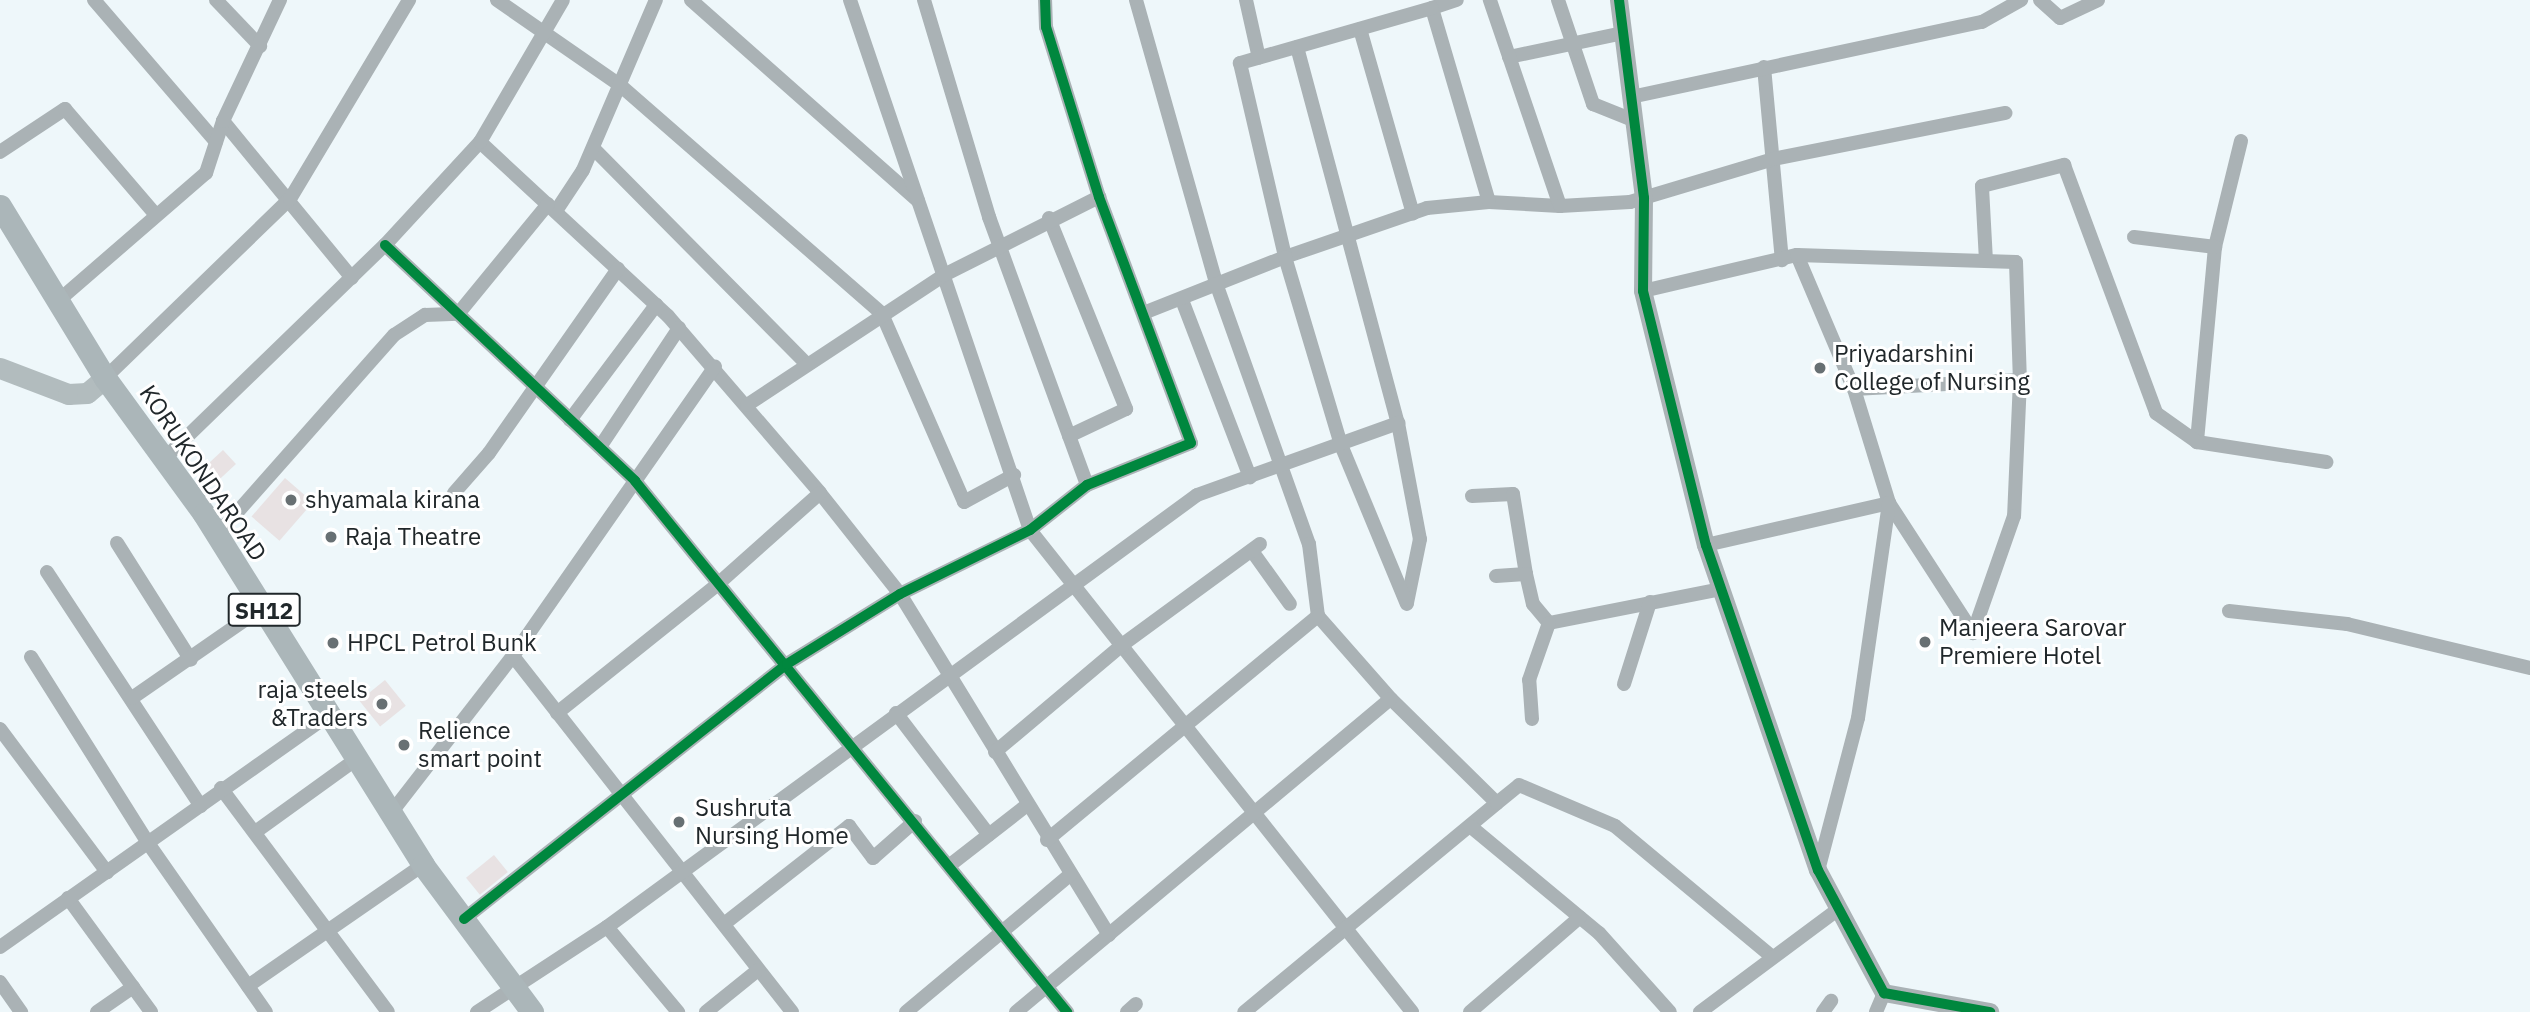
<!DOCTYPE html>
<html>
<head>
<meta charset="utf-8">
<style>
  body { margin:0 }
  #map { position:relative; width:2530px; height:1012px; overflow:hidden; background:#eef7fa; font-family:"IBM Plex Sans",sans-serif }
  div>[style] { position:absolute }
  .building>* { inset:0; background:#e8e2e3; transform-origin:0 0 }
  .minor>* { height:14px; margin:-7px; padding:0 7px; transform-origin:7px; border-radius:7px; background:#aab2b5 }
  .tertiary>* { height:18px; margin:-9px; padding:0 9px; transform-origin:9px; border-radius:9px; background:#aab2b5 }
  .secondary>* { height:21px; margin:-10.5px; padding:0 10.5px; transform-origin:10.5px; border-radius:10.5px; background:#b2bcbe }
  .primary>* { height:23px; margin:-11.5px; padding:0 11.5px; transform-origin:11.5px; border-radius:11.5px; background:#abb6b9 }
  .cycleway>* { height:10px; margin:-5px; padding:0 5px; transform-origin:5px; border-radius:5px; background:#00873e }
  .dots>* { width:19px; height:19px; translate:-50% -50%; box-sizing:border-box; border:4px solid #fff; border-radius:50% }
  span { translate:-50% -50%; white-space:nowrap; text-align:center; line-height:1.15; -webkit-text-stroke:6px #fff; paint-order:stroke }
  .shield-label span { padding:2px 5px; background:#fff; border:2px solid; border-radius:5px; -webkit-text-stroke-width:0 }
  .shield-label { font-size:23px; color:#20272a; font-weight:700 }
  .poi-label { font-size:24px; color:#20272a }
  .left { translate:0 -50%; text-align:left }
  .right { translate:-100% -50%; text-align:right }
  .street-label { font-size:24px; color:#20272a }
</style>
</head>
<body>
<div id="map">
  <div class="building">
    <i style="left:223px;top:450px;width:19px;height:32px;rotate:47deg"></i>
    <i style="left:285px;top:478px;width:37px;height:51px;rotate:41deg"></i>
    <i style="left:385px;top:680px;width:33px;height:33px;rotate:51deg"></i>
    <i style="left:494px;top:855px;width:22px;height:36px;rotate:51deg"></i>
  </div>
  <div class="minor">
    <i style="left:94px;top:0;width:187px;rotate:49.3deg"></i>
    <i style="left:216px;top:0;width:64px;rotate:46.3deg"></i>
    <i style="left:497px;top:0;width:151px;rotate:34.7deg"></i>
    <i style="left:621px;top:86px;width:347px;rotate:41.1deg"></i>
    <i style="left:882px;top:314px;width:205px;rotate:66.4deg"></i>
    <i style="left:964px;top:502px;width:57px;rotate:-28.4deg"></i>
    <i style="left:691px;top:0;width:303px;rotate:41.5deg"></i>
    <i style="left:850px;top:0;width:560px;rotate:71.24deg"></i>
    <i style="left:1030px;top:530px;width:615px;rotate:51.6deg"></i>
    <i style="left:924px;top:0;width:227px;rotate:73.3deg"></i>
    <i style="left:989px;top:217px;width:285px;rotate:69.9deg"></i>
    <i style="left:1136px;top:0;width:297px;rotate:74.2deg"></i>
    <i style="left:1217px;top:286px;width:274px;rotate:70.4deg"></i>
    <i style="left:1309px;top:544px;width:73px;rotate:82.9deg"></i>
    <i style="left:1318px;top:616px;width:111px;rotate:48.7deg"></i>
    <i style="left:1391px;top:699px;width:148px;rotate:44.5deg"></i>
    <i style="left:1497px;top:803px;width:328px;rotate:140.4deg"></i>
    <i style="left:1246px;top:0;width:59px;rotate:77.4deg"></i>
    <i style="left:1558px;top:0;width:110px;rotate:71.4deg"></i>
    <i style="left:1593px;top:104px;width:45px;rotate:22deg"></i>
    <i style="left:2040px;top:0;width:27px;rotate:42deg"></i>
    <i style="left:2060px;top:18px;width:42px;rotate:-25.3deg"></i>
    <i style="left:1432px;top:8px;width:26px;rotate:-18deg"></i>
    <i style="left:1360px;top:29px;width:192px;rotate:74deg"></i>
    <i style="left:1297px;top:47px;width:389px;rotate:75deg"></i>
    <i style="left:1398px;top:423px;width:118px;rotate:79.3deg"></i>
    <i style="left:1420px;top:539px;width:65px;rotate:101.5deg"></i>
    <i style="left:1509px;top:57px;width:116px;rotate:-11.9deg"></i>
    <i style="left:1764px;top:67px;width:194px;rotate:84.7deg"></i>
    <i style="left:1631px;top:97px;width:359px;rotate:-12.1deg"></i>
    <i style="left:1982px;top:22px;width:45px;rotate:-29.4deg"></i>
    <i style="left:223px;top:121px;width:203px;rotate:50.6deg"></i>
    <i style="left:2241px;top:141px;width:109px;rotate:103.8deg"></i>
    <i style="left:2215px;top:247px;width:196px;rotate:95.3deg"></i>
    <i style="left:2197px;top:442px;width:131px;rotate:8.8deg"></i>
    <i style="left:480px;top:142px;width:256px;rotate:42.8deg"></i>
    <i style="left:668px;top:316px;width:233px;rotate:49.3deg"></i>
    <i style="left:820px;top:493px;width:129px;rotate:51.6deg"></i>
    <i style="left:900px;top:594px;width:400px;rotate:58.5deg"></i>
    <i style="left:593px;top:148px;width:304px;rotate:45.3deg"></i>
    <i style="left:0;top:152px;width:78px;rotate:-33.5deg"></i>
    <i style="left:65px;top:109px;width:140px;rotate:49.4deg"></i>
    <i style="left:1489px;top:202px;width:71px;rotate:3.2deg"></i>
    <i style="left:1560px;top:206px;width:218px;rotate:-108.8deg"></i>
    <i style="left:1560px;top:206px;width:70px;rotate:-3.3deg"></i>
    <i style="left:1630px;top:202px;width:149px;rotate:-16.7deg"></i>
    <i style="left:1773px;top:159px;width:237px;rotate:-11.2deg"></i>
    <i style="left:556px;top:211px;width:49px;rotate:-56.6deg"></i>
    <i style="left:583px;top:170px;width:185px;rotate:-66.8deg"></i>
    <i style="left:1049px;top:218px;width:206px;rotate:68deg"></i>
    <i style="left:1126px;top:409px;width:63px;rotate:154.7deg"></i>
    <i style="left:2134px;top:237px;width:82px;rotate:7deg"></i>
    <i style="left:385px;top:245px;width:344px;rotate:43.3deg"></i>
    <i style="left:635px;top:481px;width:685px;rotate:50.87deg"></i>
    <i style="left:1797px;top:255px;width:146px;rotate:67deg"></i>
    <i style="left:1854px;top:389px;width:119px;rotate:72.9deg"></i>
    <i style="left:1889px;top:503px;width:155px;rotate:57.1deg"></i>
    <i style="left:1986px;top:261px;width:75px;rotate:-93.1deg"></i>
    <i style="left:1982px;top:186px;width:85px;rotate:-14.4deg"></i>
    <i style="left:2064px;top:165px;width:265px;rotate:69.6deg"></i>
    <i style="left:2156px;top:413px;width:50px;rotate:35.3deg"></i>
    <i style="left:1643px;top:291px;width:158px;rotate:-13.2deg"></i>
    <i style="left:1797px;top:255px;width:219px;rotate:1.8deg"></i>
    <i style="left:2016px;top:262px;width:118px;rotate:88.1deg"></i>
    <i style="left:2020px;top:380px;width:136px;rotate:92.5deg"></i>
    <i style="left:2014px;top:516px;width:124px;rotate:109.3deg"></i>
    <i style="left:1182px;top:300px;width:190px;rotate:69deg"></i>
    <i style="left:58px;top:301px;width:196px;rotate:-40.9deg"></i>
    <i style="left:206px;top:173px;width:55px;rotate:-71.9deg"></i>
    <i style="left:223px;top:121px;width:134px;rotate:-64.8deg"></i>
    <i style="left:1146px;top:312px;width:149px;rotate:-21.6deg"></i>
    <i style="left:1285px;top:257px;width:150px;rotate:-19deg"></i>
    <i style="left:1427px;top:208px;width:62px;rotate:-5.5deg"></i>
    <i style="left:1489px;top:202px;width:202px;rotate:-106.4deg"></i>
    <i style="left:1432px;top:8px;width:200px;rotate:164deg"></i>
    <i style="left:1240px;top:63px;width:199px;rotate:76.9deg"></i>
    <i style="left:1285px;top:257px;width:196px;rotate:73.4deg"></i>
    <i style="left:1341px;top:445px;width:172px;rotate:67.5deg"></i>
    <i style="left:105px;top:378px;width:257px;rotate:-44.1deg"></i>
    <i style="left:290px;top:199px;width:232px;rotate:-59.1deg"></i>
    <i style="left:1854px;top:389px;width:166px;rotate:-3.1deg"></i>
    <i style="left:747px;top:405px;width:236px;rotate:-33.4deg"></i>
    <i style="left:944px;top:275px;width:174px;rotate:-26.7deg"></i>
    <i style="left:570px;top:420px;width:144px;rotate:-53.2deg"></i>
    <i style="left:600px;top:447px;width:143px;rotate:-56.4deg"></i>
    <i style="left:166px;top:457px;width:305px;rotate:-44.1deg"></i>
    <i style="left:385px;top:245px;width:140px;rotate:-47.3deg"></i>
    <i style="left:480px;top:142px;width:164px;rotate:-59.7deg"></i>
    <i style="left:454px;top:493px;width:53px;rotate:-48.8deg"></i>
    <i style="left:489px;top:453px;width:225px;rotate:-55deg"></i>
    <i style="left:1472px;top:496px;width:41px;rotate:-2.8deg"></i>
    <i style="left:1513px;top:494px;width:81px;rotate:80.8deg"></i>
    <i style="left:217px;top:535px;width:267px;rotate:-48.5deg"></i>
    <i style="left:394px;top:335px;width:37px;rotate:-33deg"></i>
    <i style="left:425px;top:315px;width:33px;rotate:-2deg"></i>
    <i style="left:458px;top:314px;width:142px;rotate:-50.7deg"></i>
    <i style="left:117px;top:543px;width:138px;rotate:57.7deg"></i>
    <i style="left:1706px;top:545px;width:188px;rotate:-12.9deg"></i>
    <i style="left:1889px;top:503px;width:217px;rotate:98.2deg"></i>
    <i style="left:1858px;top:718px;width:157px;rotate:104.7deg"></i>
    <i style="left:1252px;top:551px;width:65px;rotate:54.4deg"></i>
    <i style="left:47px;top:572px;width:280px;rotate:56.7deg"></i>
    <i style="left:1496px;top:576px;width:30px;rotate:-4deg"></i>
    <i style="left:1526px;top:574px;width:31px;rotate:77deg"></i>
    <i style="left:1533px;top:604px;width:25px;rotate:50deg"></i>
    <i style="left:1549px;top:623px;width:175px;rotate:-11.2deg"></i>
    <i style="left:2229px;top:611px;width:119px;rotate:6.3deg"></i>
    <i style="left:2347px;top:624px;width:188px;rotate:13.5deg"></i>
    <i style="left:513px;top:656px;width:452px;rotate:51.9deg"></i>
    <i style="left:31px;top:657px;width:220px;rotate:57.8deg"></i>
    <i style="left:148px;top:843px;width:206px;rotate:55.1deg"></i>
    <i style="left:1624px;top:684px;width:86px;rotate:-72.4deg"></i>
    <i style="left:132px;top:698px;width:158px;rotate:-34.7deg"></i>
    <i style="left:557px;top:713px;width:208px;rotate:-38.7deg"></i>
    <i style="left:719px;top:583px;width:135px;rotate:-41.7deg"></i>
    <i style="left:896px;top:713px;width:153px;rotate:52.7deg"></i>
    <i style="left:1532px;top:719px;width:39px;rotate:-94deg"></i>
    <i style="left:1529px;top:680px;width:60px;rotate:-70.7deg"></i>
    <i style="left:0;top:729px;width:179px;rotate:53.2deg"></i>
    <i style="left:995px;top:752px;width:166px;rotate:-40.1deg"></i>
    <i style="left:1122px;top:645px;width:171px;rotate:-36.2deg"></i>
    <i style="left:221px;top:788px;width:279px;rotate:53.3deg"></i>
    <i style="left:1497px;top:803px;width:28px;rotate:-39deg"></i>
    <i style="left:1519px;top:785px;width:104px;rotate:23.1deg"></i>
    <i style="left:1615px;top:826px;width:203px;rotate:39.8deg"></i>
    <i style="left:391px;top:813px;width:199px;rotate:-52.2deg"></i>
    <i style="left:513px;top:656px;width:353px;rotate:-55.1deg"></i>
    <i style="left:1470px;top:826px;width:168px;rotate:39.7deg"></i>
    <i style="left:1599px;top:933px;width:106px;rotate:48.1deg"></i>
    <i style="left:258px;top:830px;width:120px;rotate:-35.8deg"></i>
    <i style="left:1047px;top:840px;width:352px;rotate:-39.6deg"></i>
    <i style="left:950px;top:865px;width:98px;rotate:-37.9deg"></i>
    <i style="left:68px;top:898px;width:141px;rotate:53.9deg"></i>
    <i style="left:464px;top:919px;width:412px;rotate:-38.3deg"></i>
    <i style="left:787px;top:664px;width:133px;rotate:-31.8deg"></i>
    <i style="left:900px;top:594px;width:145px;rotate:-26.2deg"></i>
    <i style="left:1030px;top:530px;width:73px;rotate:-38.3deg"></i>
    <i style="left:1087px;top:485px;width:112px;rotate:-22deg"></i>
    <i style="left:1191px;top:443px;width:263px;rotate:-110.5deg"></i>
    <i style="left:1099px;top:197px;width:178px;rotate:-107.3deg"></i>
    <i style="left:1046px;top:27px;width:27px;rotate:-92deg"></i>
    <i style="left:724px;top:924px;width:159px;rotate:-38.1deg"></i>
    <i style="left:849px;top:826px;width:40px;rotate:53deg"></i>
    <i style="left:873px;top:858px;width:56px;rotate:-41.4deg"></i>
    <i style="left:607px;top:927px;width:111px;rotate:50.1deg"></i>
    <i style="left:0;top:947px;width:401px;rotate:-35.2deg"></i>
    <i style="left:0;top:982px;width:37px;rotate:55deg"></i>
    <i style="left:248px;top:986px;width:213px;rotate:-34.7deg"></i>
    <i style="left:97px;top:1012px;width:44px;rotate:-34.8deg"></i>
    <i style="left:477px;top:1012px;width:155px;rotate:-33.2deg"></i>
    <i style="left:607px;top:927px;width:731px;rotate:-36.21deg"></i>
    <i style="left:1197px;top:495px;width:214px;rotate:-19.7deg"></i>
    <i style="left:706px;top:1012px;width:67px;rotate:-38.9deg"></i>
    <i style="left:906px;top:1012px;width:214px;rotate:-39.9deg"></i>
    <i style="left:1016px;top:1012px;width:488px;rotate:-39.9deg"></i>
    <i style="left:1127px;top:1012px;width:12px;rotate:-42deg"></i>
    <i style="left:1470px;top:1012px;width:145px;rotate:-40.8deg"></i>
    <i style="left:1700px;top:1012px;width:169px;rotate:-36.6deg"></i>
    <i style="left:1823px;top:1012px;width:14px;rotate:-54deg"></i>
    <i style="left:1876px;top:1012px;width:21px;rotate:-67deg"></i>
  </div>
  <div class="tertiary">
    <i style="left:1619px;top:0;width:200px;rotate:82.8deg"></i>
    <i style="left:1644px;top:198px;width:93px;rotate:90.6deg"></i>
    <i style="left:1643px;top:291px;width:262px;rotate:76.1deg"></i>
    <i style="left:1706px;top:545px;width:344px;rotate:71deg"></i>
    <i style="left:1818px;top:870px;width:140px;rotate:61.8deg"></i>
    <i style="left:1884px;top:993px;width:108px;rotate:10.2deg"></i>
  </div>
  <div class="secondary">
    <i style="left:0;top:368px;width:73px;rotate:20.9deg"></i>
    <i style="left:68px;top:394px;width:19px;rotate:-3deg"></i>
    <i style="left:87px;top:393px;width:23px;rotate:-40deg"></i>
  </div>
  <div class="primary">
    <i style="left:0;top:206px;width:202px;rotate:58.6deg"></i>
    <i style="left:105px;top:378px;width:168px;rotate:53.9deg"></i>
    <i style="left:204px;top:514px;width:414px;rotate:58deg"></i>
    <i style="left:423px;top:865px;width:183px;rotate:53.4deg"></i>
  </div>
  <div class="cycleway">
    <i style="left:1619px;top:0;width:200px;rotate:82.8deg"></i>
    <i style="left:1644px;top:198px;width:93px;rotate:90.6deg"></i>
    <i style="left:1643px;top:291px;width:262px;rotate:76.1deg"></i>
    <i style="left:1706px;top:545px;width:344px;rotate:71deg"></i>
    <i style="left:1818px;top:870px;width:140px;rotate:61.8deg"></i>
    <i style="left:1884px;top:993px;width:108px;rotate:10.2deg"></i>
    <i style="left:385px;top:245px;width:344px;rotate:43.3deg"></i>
    <i style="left:635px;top:481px;width:685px;rotate:50.87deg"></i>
    <i style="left:464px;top:919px;width:412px;rotate:-38.3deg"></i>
    <i style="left:787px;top:664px;width:133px;rotate:-31.8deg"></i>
    <i style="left:900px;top:594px;width:145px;rotate:-26.2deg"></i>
    <i style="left:1030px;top:530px;width:73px;rotate:-38.3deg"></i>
    <i style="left:1087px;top:485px;width:112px;rotate:-22deg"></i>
    <i style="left:1191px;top:443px;width:263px;rotate:-110.5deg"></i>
    <i style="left:1099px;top:197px;width:178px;rotate:-107.3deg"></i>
    <i style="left:1046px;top:27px;width:27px;rotate:-92deg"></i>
  </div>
  <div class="dots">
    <i style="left:1820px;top:368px;background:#687073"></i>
    <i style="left:291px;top:500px;background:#687073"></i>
    <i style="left:331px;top:537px;background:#687073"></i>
    <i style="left:1925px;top:642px;background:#687073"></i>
    <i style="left:333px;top:643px;background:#687073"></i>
    <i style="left:382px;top:704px;background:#687073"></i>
    <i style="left:404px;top:745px;background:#687073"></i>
    <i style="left:679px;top:822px;background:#687073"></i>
  </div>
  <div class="shield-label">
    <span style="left:264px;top:610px">SH12</span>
  </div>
  <div class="poi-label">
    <span class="left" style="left:1834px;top:368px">Priyadarshini<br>College of Nursing</span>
    <span class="left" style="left:305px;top:500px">shyamala kirana</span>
    <span class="left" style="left:345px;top:537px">Raja Theatre</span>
    <span class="left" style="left:1939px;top:642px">Manjeera Sarovar<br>Premiere Hotel</span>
    <span class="left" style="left:347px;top:643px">HPCL Petrol Bunk</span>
    <span class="right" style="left:368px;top:704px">raja steels<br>&amp;Traders</span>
    <span class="left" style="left:418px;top:745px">Relience<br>smart point</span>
    <span class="left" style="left:695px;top:822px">Sushruta<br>Nursing Home</span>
  </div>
  <div class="street-label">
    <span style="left:203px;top:473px;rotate:56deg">KORUKONDAROAD</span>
  </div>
</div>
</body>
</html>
